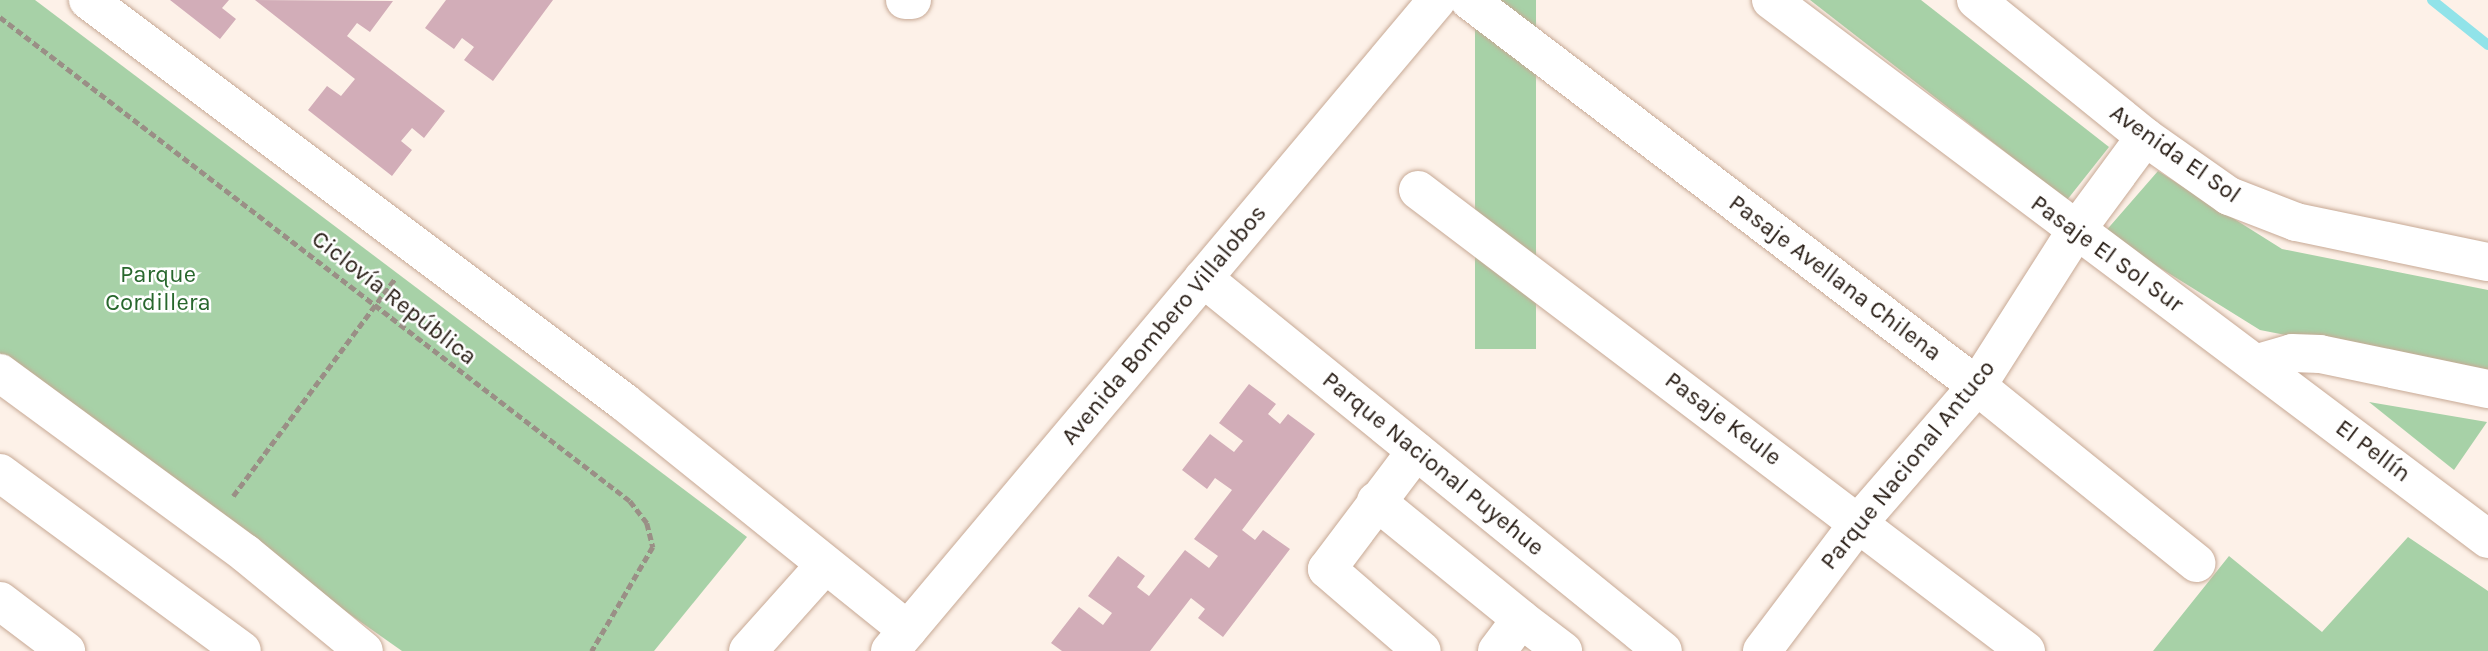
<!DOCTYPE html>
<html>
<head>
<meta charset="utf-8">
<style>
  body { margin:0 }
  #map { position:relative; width:2488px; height:651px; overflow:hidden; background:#fdf1e8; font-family:Karla,sans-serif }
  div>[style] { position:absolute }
  .green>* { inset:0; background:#a7d1a7; transform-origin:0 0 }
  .stream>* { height:10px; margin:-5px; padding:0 5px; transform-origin:5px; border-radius:5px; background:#91e3e9 }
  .building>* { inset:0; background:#d2adb8 }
  .path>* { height:4.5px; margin-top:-2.25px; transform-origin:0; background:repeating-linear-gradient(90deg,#9a8f86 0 7px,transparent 0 10.5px) }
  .roads { filter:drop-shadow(0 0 2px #c7a995) drop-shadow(0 0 2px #c7a995) }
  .minor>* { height:38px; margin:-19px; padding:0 19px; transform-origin:19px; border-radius:19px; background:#fff }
  .major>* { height:38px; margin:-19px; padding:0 19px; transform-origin:19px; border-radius:19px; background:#fff }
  span { translate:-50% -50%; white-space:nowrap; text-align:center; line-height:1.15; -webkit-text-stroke:5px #fff; paint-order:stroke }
  .street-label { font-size:24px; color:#261b13 }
  .park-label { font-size:24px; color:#28672d }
</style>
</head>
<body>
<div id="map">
  <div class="green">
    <i style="clip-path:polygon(0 0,35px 0,747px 537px,654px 651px,402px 651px,0 368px)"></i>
    <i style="left:1475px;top:0;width:61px;height:349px"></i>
    <i style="clip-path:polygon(1810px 0,1921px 0,2109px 147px,2067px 200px)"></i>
    <i style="clip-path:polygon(2158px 171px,2282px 249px,2488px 290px,2488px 374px,2260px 330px,2104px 233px)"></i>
    <i style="clip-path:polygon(2369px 402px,2487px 422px,2454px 470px)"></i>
    <i style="clip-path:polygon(2408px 537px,2488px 591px,2488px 651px,2153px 651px,2229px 556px,2322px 632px)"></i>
  </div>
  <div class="stream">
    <i style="left:2432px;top:0;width:72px;rotate:38.8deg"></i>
  </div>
  <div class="building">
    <i style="clip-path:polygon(170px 0,229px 0,222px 8px,236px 19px,220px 39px)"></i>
    <i style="clip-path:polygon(255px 0,393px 1px,370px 32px,357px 23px,347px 36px,445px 111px,424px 138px,412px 128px,401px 141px,412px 150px,392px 176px,308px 110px,327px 86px,341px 96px,355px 79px)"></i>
    <i style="clip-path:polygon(446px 0,553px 0,493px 81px,464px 60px,474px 47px,462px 38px,454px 49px,425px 28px)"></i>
    <i style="clip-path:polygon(1249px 384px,1276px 404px,1268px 414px,1280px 424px,1288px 414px,1315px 434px,1242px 530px,1255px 540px,1263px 530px,1290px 549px,1223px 637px,1198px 618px,1205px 609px,1191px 598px,1150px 651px,1062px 651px,1051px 643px,1079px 607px,1103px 625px,1112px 613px,1088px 596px,1118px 556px,1145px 576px,1137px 587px,1149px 596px,1185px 550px,1209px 568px,1218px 556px,1194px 539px,1232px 490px,1215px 478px,1207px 489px,1182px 470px,1210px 434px,1234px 452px,1243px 441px,1219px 423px)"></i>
  </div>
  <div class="path">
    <i style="left:0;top:17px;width:794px;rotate:37.53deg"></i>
    <i style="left:630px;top:501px;width:28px;rotate:52deg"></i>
    <i style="left:647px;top:523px;width:25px;rotate:76deg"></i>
    <i style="left:653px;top:547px;width:121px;rotate:120.4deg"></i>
    <i style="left:233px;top:496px;width:271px;rotate:-53.3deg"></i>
  </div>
  <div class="roads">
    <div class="minor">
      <i style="left:88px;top:0;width:670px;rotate:36.87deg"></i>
      <i style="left:624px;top:402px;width:364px;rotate:38.8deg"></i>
      <i style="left:905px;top:0;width:7px"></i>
      <i style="left:1469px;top:0;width:638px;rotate:37.23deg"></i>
      <i style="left:1977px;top:386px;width:282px;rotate:38.9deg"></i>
      <i style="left:1771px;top:0;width:897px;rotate:36.93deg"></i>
      <i style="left:1976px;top:0;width:218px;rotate:39deg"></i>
      <i style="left:2145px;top:137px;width:103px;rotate:35.1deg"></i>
      <i style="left:2229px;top:196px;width:72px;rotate:21.2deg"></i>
      <i style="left:2296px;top:222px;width:196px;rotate:11.8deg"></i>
      <i style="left:1418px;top:190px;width:763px;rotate:37.17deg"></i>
      <i style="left:1203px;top:278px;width:592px;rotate:39.04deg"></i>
      <i style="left:2258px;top:363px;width:35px;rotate:-16deg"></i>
      <i style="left:2292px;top:353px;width:28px;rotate:2deg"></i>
      <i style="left:2320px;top:354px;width:172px;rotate:11.8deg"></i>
      <i style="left:0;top:373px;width:304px;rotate:36.3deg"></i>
      <i style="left:245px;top:553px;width:154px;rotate:39.5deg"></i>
      <i style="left:1416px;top:451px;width:148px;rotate:127deg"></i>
      <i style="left:1327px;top:569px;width:125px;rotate:40.8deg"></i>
      <i style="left:1376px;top:501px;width:187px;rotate:39.1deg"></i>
      <i style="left:748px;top:651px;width:114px;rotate:-48.2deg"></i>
      <i style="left:890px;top:651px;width:850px;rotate:-49.96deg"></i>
      <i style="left:1497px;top:651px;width:40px;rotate:-53deg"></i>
      <i style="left:1521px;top:619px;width:53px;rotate:37.3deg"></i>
      <i style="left:1762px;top:651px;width:163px;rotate:-53deg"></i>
      <i style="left:1860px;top:521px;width:179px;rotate:-49.1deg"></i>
      <i style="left:1977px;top:386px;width:183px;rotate:-57.5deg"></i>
      <i style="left:2075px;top:232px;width:118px;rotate:-53.6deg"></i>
    </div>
    <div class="major">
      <i style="left:0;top:473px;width:300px;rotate:36.3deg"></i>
      <i style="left:0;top:601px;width:83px;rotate:37.1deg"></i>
    </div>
  </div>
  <div class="street-label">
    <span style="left:2175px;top:154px;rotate:35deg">Avenida El Sol</span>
    <span style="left:2107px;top:254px;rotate:36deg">Pasaje El Sol Sur</span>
    <span style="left:1835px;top:278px;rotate:37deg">Pasaje Avellana Chilena</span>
    <span style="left:394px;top:298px;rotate:38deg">Ciclovía República</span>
    <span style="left:1164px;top:325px;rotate:-50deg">Avenida Bombero Villalobos</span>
    <span style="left:1723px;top:419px;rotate:37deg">Pasaje Keule</span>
    <span style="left:2373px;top:451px;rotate:37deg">El Pellín</span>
    <span style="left:1433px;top:464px;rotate:39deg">Parque Nacional Puyehue</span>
    <span style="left:1908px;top:465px;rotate:-51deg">Parque Nacional Antuco</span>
  </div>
  <div class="park-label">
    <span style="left:158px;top:289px">Parque<br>Cordillera</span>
  </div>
</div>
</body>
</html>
